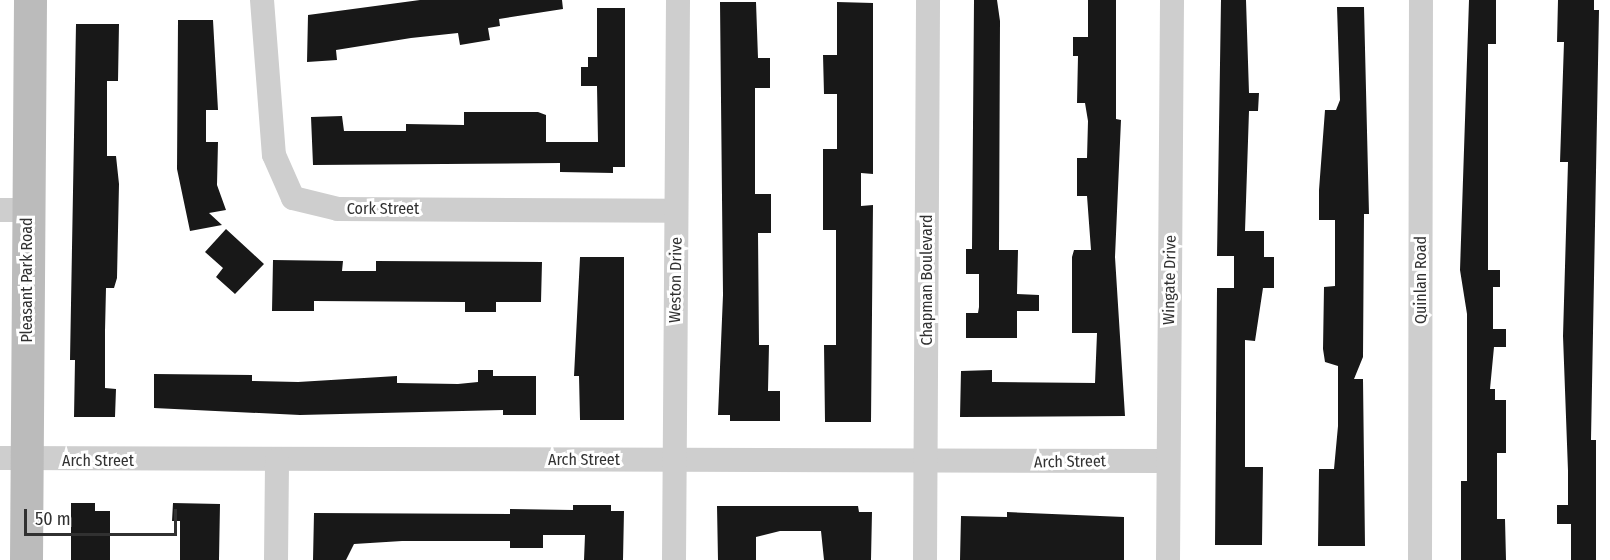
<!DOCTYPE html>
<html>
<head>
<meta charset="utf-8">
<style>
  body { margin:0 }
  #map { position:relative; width:1610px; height:560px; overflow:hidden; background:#fff; font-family:"Fira Sans Condensed",sans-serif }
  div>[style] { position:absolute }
  .building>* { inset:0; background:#181818 }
  .street>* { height:24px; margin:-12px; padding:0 12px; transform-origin:12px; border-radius:12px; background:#cecece }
  .secondary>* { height:33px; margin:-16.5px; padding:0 16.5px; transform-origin:16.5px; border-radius:16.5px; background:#bbb }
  span { translate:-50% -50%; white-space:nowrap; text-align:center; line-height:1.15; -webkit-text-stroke:6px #fff; paint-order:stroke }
  .street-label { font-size:16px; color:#313131 }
  .scale { position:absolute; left:24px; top:509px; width:153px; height:27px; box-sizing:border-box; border:3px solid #313131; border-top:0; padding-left:8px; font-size:18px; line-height:21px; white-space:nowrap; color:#313131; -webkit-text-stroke:4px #fff; paint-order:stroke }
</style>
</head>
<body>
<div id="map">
  <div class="building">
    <i style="clip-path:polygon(420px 0,562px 0,563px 9px,499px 19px,500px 26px,488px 28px,490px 40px,460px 45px,458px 33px,411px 38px,336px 50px,337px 60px,307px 62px,308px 15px)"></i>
    <i style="clip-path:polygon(974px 0,997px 0,1000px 21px,999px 250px,1018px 250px,1017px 294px,1039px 295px,1039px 311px,1017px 311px,1017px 338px,966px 338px,966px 313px,978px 313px,979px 307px,979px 274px,966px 274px,966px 249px,972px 249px)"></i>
    <i style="clip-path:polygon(1088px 0,1116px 0,1116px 119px,1121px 120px,1115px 257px,1125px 416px,960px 417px,961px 371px,992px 370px,992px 382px,1095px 383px,1097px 333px,1072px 333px,1072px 257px,1074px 250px,1091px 250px,1087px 196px,1077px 196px,1077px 158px,1087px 158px,1088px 121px,1085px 103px,1077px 103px,1078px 56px,1073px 56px,1073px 37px,1088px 37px)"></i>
    <i style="clip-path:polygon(1221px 0,1246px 0,1249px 93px,1259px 93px,1258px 111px,1249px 111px,1245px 231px,1264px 231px,1264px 257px,1274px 257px,1274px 288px,1263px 288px,1255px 341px,1245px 340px,1245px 467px,1263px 467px,1262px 545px,1215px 545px,1217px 288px,1234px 288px,1234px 256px,1217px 256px)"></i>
    <i style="clip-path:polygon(1469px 0,1496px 0,1496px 44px,1488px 44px,1488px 270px,1500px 270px,1500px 287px,1493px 287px,1493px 329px,1506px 329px,1506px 347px,1494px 347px,1490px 389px,1495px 389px,1495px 400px,1506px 400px,1506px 453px,1497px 453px,1497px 519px,1505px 519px,1506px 560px,1461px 560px,1461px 481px,1467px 481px,1467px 314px,1460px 270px)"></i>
    <i style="clip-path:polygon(1558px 0,1594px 0,1594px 10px,1599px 10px,1591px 440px,1596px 440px,1596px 560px,1571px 560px,1571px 524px,1557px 524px,1557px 505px,1568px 505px,1568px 471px,1563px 336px,1568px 162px,1560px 162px,1564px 42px,1557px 42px)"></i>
    <i style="clip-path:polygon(720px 2px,756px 2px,758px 58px,770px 58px,770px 88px,755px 88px,755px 194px,771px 194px,771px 233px,758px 233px,759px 345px,769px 345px,768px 391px,780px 391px,780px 421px,730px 421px,730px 415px,718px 415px,723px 295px)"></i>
    <i style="clip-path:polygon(837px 2px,873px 3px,873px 174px,861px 173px,861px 206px,873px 205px,871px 422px,825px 422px,824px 345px,836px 345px,836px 230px,823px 230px,823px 149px,837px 149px,837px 94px,824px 94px,823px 55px,837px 55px)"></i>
    <i style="clip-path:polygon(1337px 7px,1364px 7px,1369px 214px,1364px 214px,1363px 357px,1354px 379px,1363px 379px,1365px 546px,1318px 546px,1319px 469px,1334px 469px,1338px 426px,1338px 366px,1325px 362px,1323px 349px,1324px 287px,1335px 286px,1335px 220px,1319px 220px,1319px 190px,1325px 110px,1336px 110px,1340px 100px)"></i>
    <i style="clip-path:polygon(597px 8px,625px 8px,625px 167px,613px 167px,613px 173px,560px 172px,560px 163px,313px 165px,311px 117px,342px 116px,344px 131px,406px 131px,406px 124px,464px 125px,464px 112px,538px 112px,546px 115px,546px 142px,598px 142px,597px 86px,581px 86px,581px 67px,588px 67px,588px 57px,597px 57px)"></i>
    <i style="clip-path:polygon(178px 20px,213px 20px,218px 110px,206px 110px,206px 142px,218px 142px,217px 185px,226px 210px,209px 213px,222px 225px,190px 231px,177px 169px)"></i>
    <i style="clip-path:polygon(76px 24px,119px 24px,118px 81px,107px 81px,107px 156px,116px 156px,119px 184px,117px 278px,114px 288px,106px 288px,105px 331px,105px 388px,116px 389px,115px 417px,74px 417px,75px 360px,70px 360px)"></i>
    <i style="clip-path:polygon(226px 229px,264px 264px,235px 294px,216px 277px,223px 268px,205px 252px)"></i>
    <i style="clip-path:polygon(580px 257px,624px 257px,624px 420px,580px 420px,579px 376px,574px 376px)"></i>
    <i style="clip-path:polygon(273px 260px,343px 261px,342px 271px,376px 271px,376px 261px,542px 262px,541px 302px,496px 302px,496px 312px,465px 312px,465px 302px,314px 301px,314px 311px,272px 311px)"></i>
    <i style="clip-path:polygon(478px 370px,493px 370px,493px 376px,536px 376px,536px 415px,503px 415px,503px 410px,300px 415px,154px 408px,154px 374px,252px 375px,252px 381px,298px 382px,397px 376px,397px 383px,458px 384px,478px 382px)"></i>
    <i style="clip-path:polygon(71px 503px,95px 503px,95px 511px,110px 511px,110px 560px,71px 560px)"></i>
    <i style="clip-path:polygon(173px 503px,220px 504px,219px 560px,180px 560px,180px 521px,172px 521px)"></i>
    <i style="clip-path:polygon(573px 505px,611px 505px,611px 511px,624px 511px,623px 560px,584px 560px,585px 535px,543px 535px,543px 548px,510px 548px,510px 541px,402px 541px,354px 544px,346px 560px,313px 560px,314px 513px,510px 514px,510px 509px,573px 510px)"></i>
    <i style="clip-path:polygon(717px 506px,858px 506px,859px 512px,872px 512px,871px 560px,824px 560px,821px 531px,780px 531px,756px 537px,756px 560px,718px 560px)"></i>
    <i style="clip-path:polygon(1007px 512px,1124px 517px,1124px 560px,960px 560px,961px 516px,1007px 517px)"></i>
  </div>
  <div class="street">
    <i style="left:262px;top:0;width:155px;rotate:85.6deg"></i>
    <i style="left:274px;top:155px;width:47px;rotate:66.2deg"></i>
    <i style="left:293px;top:198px;width:46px;rotate:13.7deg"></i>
    <i style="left:338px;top:209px;width:338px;rotate:0.3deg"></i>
    <i style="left:0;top:210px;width:27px"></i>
    <i style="left:0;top:458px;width:1168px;rotate:0.15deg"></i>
    <i style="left:276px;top:560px;width:100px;rotate:-89.4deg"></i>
    <i style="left:674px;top:560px;width:560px;rotate:-89.59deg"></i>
    <i style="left:925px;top:560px;width:560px;rotate:-89.69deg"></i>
    <i style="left:1168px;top:560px;width:560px;rotate:-89.59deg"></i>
    <i style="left:1420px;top:560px;width:560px;rotate:-89.9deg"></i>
  </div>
  <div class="secondary">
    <i style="left:26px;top:560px;width:560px;rotate:-89.59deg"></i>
  </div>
  <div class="street-label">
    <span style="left:383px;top:209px">Cork Street</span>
    <span style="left:27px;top:280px;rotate:-90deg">Pleasant Park Road</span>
    <span style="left:676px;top:280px;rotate:-89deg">Weston Drive</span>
    <span style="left:927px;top:280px;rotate:-90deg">Chapman Boulevard</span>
    <span style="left:1170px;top:280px;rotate:-89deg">Wingate Drive</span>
    <span style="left:1421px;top:280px;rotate:-90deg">Quinlan Road</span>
    <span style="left:584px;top:460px">Arch Street</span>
    <span style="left:98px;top:461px">Arch Street</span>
    <span style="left:1070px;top:462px;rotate:-1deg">Arch Street</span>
  </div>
  <div class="scale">50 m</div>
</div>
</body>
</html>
